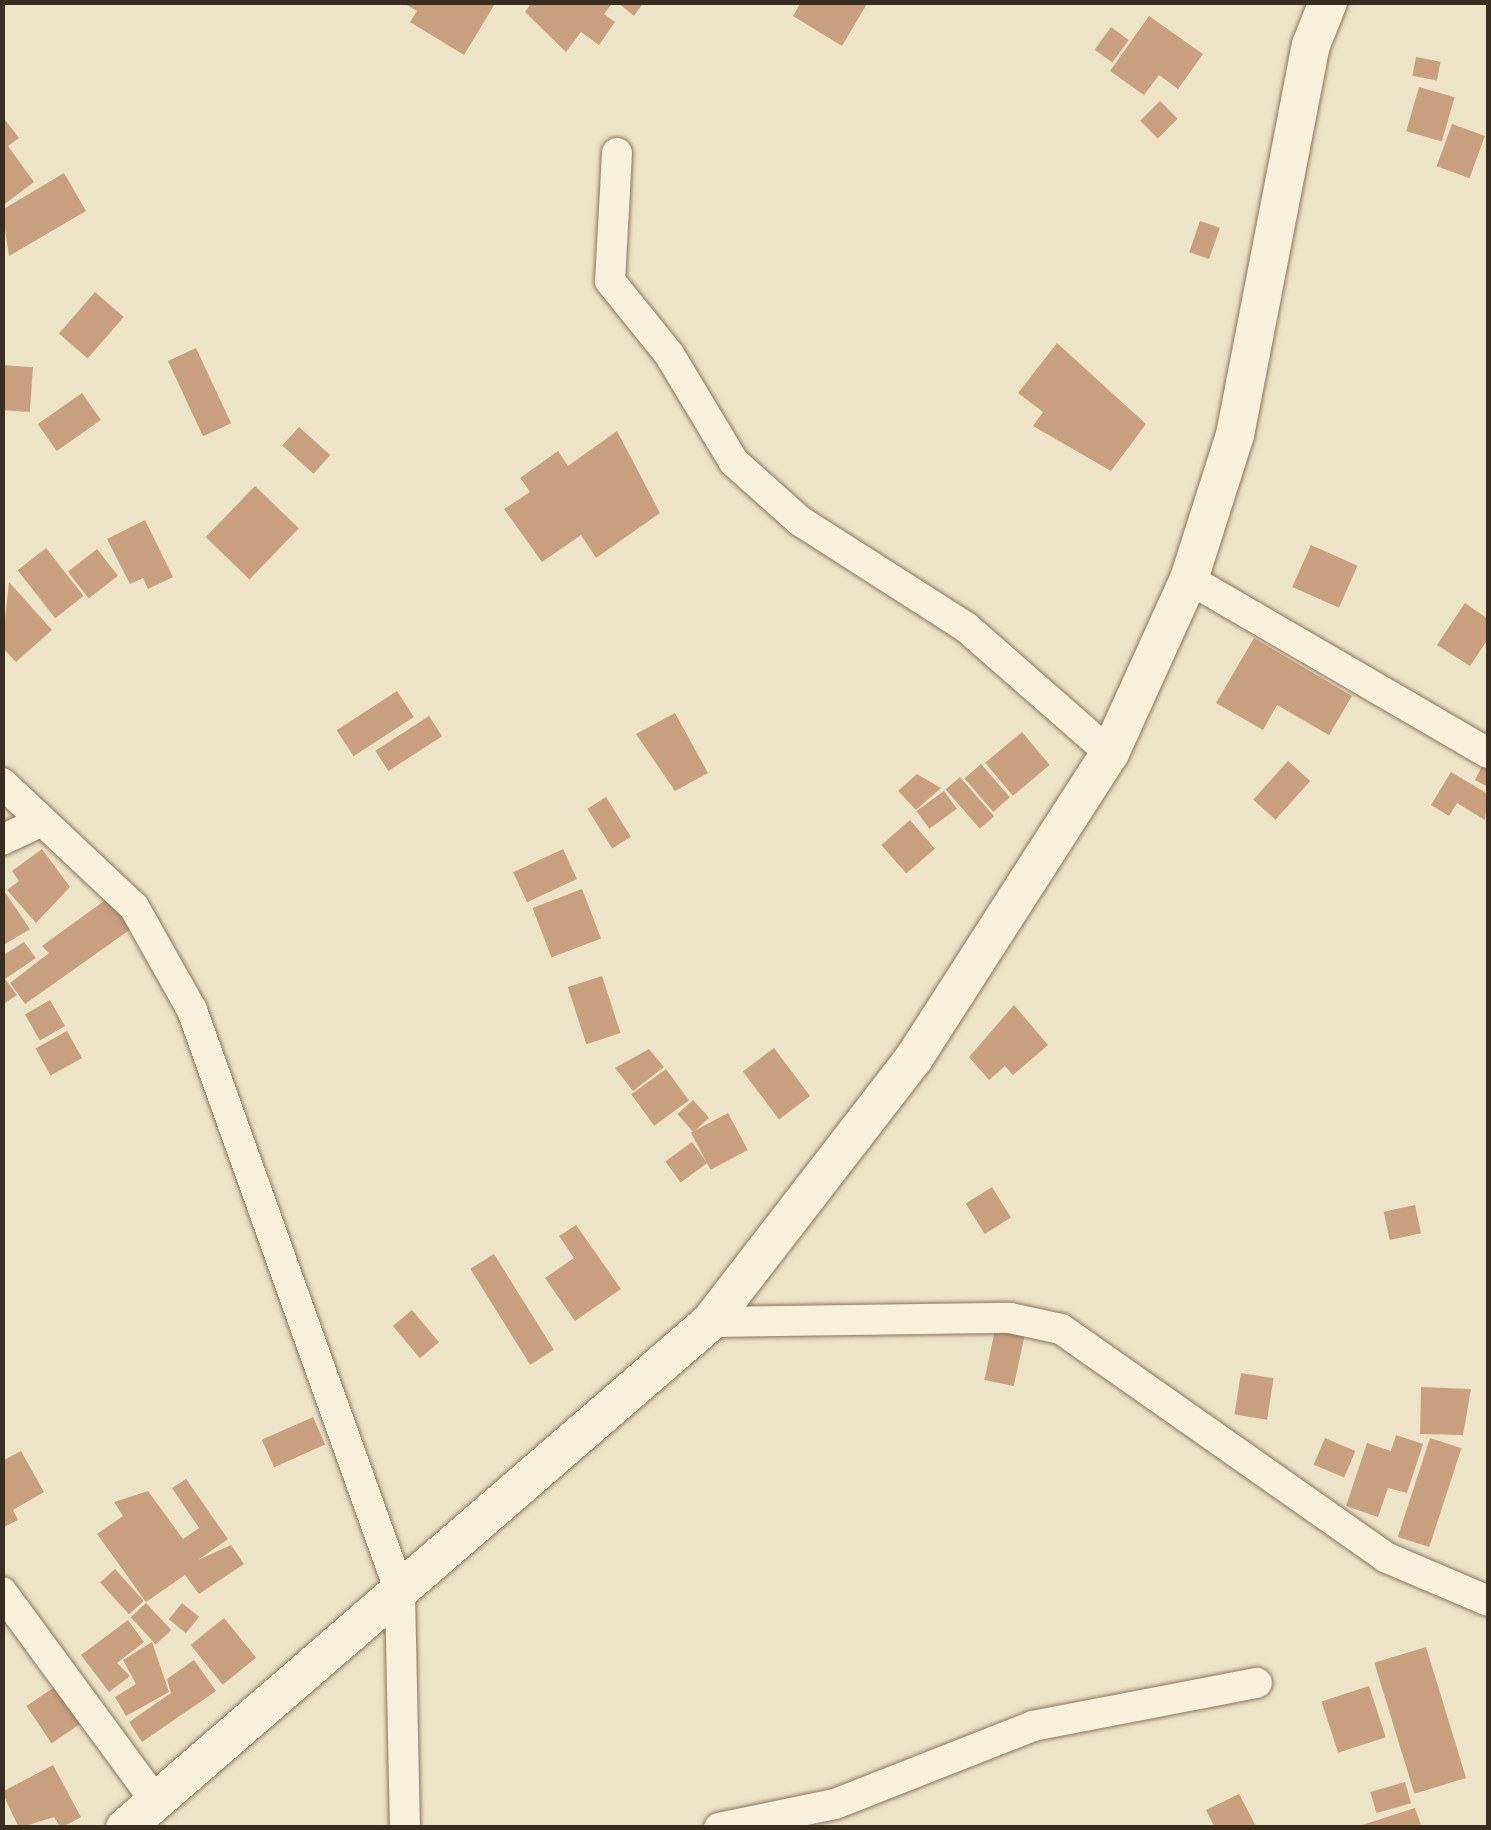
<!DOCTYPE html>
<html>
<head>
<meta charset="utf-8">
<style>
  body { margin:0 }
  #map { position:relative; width:1491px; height:1830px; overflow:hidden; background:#ede3c7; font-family:Lora,serif }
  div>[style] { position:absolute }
  .building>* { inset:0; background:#c9a07f; transform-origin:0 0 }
  .roads { filter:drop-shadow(0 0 2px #88755d) drop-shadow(0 0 2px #88755d) }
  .minor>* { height:30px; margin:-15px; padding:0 15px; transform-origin:15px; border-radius:15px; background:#f8f0da }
  .tertiary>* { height:38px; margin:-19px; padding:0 19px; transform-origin:19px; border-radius:19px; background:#f8f0da }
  span { translate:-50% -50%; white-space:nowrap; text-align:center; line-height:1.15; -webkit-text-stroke:8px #f4edd6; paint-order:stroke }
  .frame { position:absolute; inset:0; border:5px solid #392d20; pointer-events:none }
</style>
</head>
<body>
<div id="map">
  <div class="building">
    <i style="clip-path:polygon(402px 2px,496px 2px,464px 55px,410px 22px,417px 11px)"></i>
    <i style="clip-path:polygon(532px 2px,613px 2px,604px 14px,615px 22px,599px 45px,581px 32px,566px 52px,525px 12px)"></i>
    <i style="clip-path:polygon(617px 2px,644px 2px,634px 16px)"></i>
    <i style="clip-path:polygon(801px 2px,868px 2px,842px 46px,793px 16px)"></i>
    <i style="clip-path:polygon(1149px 16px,1203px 54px,1178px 89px,1159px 75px,1144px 95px,1110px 71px)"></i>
    <i style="left:1111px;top:27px;width:22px;height:28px;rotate:36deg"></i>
    <i style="left:1416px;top:57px;width:25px;height:19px;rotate:11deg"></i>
    <i style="left:1419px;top:87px;width:37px;height:46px;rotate:16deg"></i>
    <i style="left:1160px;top:101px;width:25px;height:28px;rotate:45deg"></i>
    <i style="clip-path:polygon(2px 116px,19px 138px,8px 146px,34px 182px,2px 206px)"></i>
    <i style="left:1452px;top:124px;width:35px;height:45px;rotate:20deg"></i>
    <i style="clip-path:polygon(64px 173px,86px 211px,9px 256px,2px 210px)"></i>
    <i style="left:1200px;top:221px;width:21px;height:33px;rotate:19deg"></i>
    <i style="left:95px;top:292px;width:38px;height:55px;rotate:41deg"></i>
    <i style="clip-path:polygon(1057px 343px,1146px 424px,1111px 471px,1033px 426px,1043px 412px,1018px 393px)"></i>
    <i style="left:196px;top:348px;width:83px;height:31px;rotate:65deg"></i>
    <i style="left:2px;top:365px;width:31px;height:45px;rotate:4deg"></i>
    <i style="left:82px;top:393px;width:33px;height:54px;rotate:55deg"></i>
    <i style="left:299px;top:427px;width:42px;height:25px;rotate:42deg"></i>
    <i style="clip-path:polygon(617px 431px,660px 513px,596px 558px,581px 535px,542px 562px,504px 509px,530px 492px,520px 478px,558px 451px,568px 466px)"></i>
    <i style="left:255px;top:486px;width:61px;height:71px;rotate:44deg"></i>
    <i style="clip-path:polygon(145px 520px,173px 577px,148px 589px,143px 578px,130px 584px,107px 539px)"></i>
    <i style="left:1311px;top:545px;width:51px;height:46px;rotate:24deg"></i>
    <i style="left:46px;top:548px;width:61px;height:36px;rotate:52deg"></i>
    <i style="left:97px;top:549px;width:34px;height:37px;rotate:52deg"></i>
    <i style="clip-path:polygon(9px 582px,52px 630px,16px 662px,2px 647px)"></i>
    <i style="clip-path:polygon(1465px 603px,1488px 619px,1488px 639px,1470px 666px,1437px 645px)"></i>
    <i style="clip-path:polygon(1254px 638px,1352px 696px,1329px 735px,1277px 705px,1263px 730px,1216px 703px)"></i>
    <i style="left:397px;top:691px;width:31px;height:72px;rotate:57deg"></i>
    <i style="clip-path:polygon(675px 713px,708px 773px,675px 791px,636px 734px)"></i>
    <i style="left:429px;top:716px;width:24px;height:64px;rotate:57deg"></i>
    <i style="left:1022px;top:732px;width:43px;height:48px;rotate:50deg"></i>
    <i style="clip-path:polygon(1485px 760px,1488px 762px,1488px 787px,1475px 780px)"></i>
    <i style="left:1288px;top:761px;width:30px;height:52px;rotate:42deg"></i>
    <i style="left:981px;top:764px;width:44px;height:22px;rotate:49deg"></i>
    <i style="clip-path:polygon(1451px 772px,1488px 794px,1485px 820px,1457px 803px,1449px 816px,1431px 805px)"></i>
    <i style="clip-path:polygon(917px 774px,941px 788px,916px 810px,898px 791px)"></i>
    <i style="left:960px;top:777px;width:52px;height:19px;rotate:49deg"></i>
    <i style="left:944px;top:791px;width:22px;height:34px;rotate:54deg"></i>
    <i style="left:606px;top:797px;width:47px;height:22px;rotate:58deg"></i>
    <i style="left:910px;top:820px;width:38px;height:38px;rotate:49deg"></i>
    <i style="clip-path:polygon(42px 849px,70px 887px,36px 923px,7px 890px,19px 881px,12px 871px)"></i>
    <i style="left:563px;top:849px;width:33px;height:55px;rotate:65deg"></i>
    <i style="clip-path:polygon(2px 888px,30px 929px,2px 946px)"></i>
    <i style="left:582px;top:889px;width:53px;height:53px;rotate:69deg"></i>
    <i style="clip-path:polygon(115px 893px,138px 924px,25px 1004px,10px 983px,49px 953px,42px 946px)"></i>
    <i style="clip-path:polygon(24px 942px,36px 958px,5px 979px,17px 995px,2px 1005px,2px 956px)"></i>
    <i style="left:602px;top:976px;width:60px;height:36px;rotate:72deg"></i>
    <i style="left:50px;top:1000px;width:30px;height:29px;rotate:60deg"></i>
    <i style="clip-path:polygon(1014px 1005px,1048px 1045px,1013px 1075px,1005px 1066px,989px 1080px,969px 1057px)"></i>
    <i style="left:67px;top:1031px;width:31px;height:36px;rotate:61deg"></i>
    <i style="left:774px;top:1048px;width:60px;height:39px;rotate:53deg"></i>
    <i style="clip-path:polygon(649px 1049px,664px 1067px,633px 1091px,615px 1068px)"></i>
    <i style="left:666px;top:1069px;width:39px;height:43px;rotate:54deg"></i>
    <i style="left:693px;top:1100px;width:24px;height:21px;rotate:48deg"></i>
    <i style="left:728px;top:1113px;width:42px;height:42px;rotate:62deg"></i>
    <i style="left:692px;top:1142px;width:26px;height:33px;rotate:54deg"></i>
    <i style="left:992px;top:1187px;width:36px;height:31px;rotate:58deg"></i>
    <i style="left:1415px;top:1205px;width:29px;height:32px;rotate:78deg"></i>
    <i style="clip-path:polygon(576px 1225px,621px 1289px,575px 1321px,545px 1278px,574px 1258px,559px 1236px)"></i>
    <i style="left:494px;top:1254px;width:113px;height:28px;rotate:58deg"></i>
    <i style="left:412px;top:1310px;width:42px;height:25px;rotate:50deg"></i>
    <i style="left:995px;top:1330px;width:30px;height:51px;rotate:12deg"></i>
    <i style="left:1241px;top:1373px;width:33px;height:42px;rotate:9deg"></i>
    <i style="clip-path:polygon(1421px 1387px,1471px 1389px,1463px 1435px,1420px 1434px)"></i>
    <i style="left:313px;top:1417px;width:30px;height:56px;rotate:66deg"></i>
    <i style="clip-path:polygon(1396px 1435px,1423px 1444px,1407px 1493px,1388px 1488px,1378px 1517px,1346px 1506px,1367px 1443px,1391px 1451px)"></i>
    <i style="left:1325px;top:1438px;width:33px;height:29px;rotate:23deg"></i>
    <i style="left:1430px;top:1438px;width:33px;height:104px;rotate:18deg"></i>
    <i style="clip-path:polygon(21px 1451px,44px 1492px,13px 1510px,18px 1520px,2px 1528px,2px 1461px)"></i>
    <i style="clip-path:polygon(186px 1479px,228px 1539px,198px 1560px,231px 1545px,244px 1564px,199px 1594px,185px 1575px,146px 1602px,97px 1534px,123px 1516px,114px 1502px,148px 1491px,183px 1539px,199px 1528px,172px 1488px)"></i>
    <i style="left:115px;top:1569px;width:43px;height:20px;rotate:48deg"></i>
    <i style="left:146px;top:1603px;width:37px;height:21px;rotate:47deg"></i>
    <i style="left:182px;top:1603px;width:22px;height:21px;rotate:39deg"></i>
    <i style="left:224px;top:1618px;width:51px;height:43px;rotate:51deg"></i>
    <i style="clip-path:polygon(128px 1620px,144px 1642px,117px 1663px,130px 1676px,109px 1692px,81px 1655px)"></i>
    <i style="clip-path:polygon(152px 1642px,169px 1692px,126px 1716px,115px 1697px,136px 1684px,123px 1660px)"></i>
    <i style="left:1426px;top:1647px;width:137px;height:54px;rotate:73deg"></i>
    <i style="clip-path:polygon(194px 1660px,216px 1691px,142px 1742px,129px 1722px,171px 1693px,167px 1679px)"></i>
    <i style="left:62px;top:1682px;width:45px;height:43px;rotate:56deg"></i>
    <i style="left:1369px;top:1686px;width:54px;height:50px;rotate:72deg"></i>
    <i style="clip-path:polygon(53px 1765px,81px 1817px,61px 1828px,54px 1817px,19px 1828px,2px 1792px)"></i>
    <i style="left:1405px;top:1782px;width:22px;height:36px;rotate:74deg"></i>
    <i style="clip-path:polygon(1239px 1794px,1257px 1828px,1215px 1828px,1206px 1810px)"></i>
    <i style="clip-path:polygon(1415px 1808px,1422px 1828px,1357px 1828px,1356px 1827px)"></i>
  </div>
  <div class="roads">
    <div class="minor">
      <i style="left:617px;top:153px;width:128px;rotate:93.1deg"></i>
      <i style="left:610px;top:281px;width:94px;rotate:51.1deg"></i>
      <i style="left:669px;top:354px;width:126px;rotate:59deg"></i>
      <i style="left:734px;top:462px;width:89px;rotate:41.8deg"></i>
      <i style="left:800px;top:521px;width:198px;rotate:32.6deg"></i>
      <i style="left:967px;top:628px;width:190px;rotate:41.2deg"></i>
      <i style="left:1189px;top:579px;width:346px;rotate:30.2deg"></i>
      <i style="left:2px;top:783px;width:181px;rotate:43.2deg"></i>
      <i style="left:134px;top:907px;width:118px;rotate:60.6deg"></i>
      <i style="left:192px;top:1010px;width:618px;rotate:70.33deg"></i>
      <i style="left:400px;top:1592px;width:236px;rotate:88.8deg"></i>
      <i style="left:2px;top:840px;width:44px;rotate:-25.4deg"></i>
      <i style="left:710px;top:1322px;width:300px;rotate:-0.8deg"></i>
      <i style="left:1010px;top:1318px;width:52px;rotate:12.2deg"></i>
      <i style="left:1061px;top:1329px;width:396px;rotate:35.1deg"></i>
      <i style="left:1385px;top:1557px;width:112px;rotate:23.1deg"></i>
      <i style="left:2px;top:1592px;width:258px;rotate:53.7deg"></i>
      <i style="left:719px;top:1828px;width:118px;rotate:-11.7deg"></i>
      <i style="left:835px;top:1804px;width:213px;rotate:-21.5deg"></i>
      <i style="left:1033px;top:1726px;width:228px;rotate:-10.9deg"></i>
    </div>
    <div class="tertiary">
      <i style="left:125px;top:1828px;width:773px;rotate:-40.86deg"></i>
      <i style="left:710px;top:1322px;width:334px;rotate:-52.3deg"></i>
      <i style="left:914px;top:1058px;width:363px;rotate:-57.3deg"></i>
      <i style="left:1110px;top:753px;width:191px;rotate:-65.6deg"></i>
      <i style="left:1189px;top:579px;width:151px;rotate:-72.3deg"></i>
      <i style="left:1235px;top:435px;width:397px;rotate:-79deg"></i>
      <i style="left:1311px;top:45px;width:46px;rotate:-68.4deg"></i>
    </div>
  </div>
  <div class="frame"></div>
</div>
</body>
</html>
